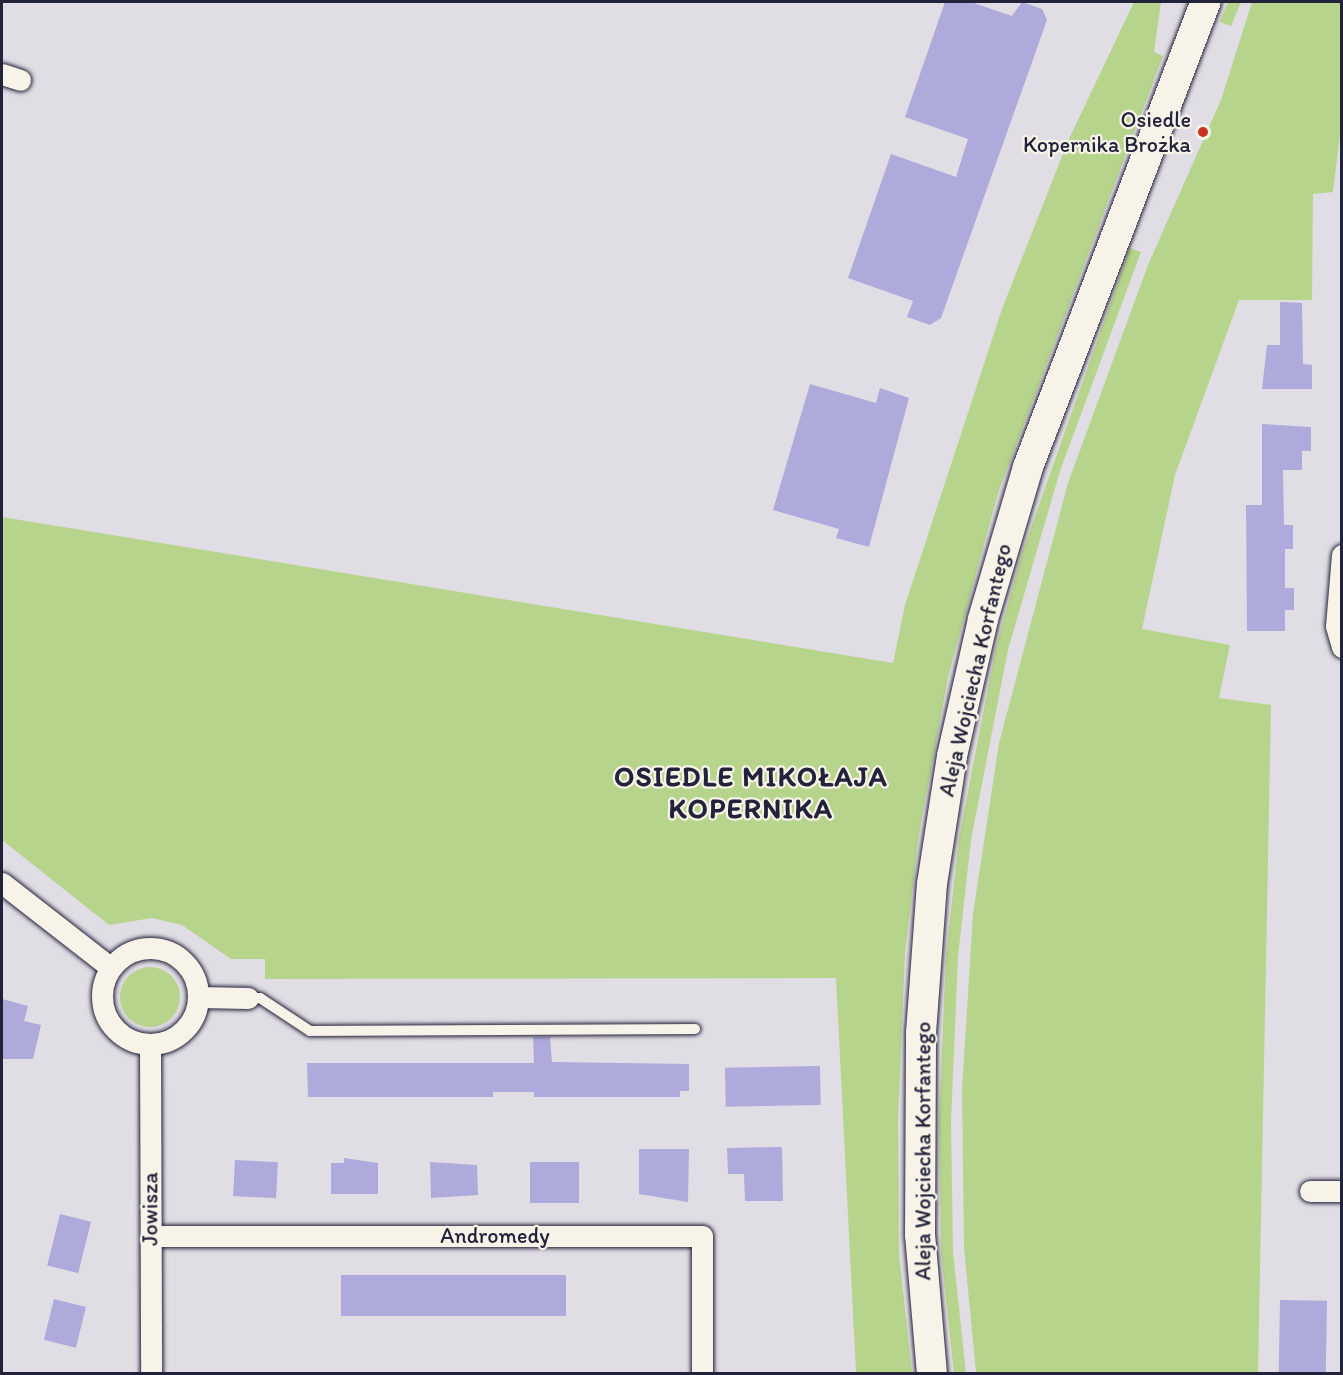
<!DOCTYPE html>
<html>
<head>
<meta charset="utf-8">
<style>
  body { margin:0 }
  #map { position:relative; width:1343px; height:1375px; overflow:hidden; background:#e1dde4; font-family:Itim,sans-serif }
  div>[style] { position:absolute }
  .green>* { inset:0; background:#b7d48c }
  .round { border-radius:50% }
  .building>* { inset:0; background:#afaadc; transform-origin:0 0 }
  .roads { filter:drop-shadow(0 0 2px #22223b) drop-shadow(0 0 2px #22223b) }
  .lane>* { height:10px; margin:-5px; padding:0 5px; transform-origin:5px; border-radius:5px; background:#f7f3e8 }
  .street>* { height:21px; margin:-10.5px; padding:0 10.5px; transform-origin:10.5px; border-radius:10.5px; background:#f7f3e8 }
  .street>.ring { margin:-10.5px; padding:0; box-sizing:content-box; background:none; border:21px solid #f7f3e8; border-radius:50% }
  .secondary>* { height:30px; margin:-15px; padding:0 15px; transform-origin:15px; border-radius:15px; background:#f7f3e8 }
  .dots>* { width:16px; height:16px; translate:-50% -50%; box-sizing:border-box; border:3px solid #f7f3e8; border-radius:50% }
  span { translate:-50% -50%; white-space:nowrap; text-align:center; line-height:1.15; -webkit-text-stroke:4.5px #f7f3e8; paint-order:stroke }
  .poi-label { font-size:22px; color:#22223b }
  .right { translate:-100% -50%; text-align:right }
  .street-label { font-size:22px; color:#22223b }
  .district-label { font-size:28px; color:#22223b; font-weight:700; letter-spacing:1.5px }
  .frame { position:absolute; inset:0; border:3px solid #22223b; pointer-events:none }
</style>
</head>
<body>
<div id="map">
  <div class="green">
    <i style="clip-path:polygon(1134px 2px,1161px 2px,1154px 52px,1163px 56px,998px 493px,948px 677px,919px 834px,905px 953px,898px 1119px,899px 1254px,912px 1373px,856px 1373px,836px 978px,265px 979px,265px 959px,231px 959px,182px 925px,152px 918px,109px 925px,2px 840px,2px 517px,893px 663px,905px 605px,1002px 309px,1068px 141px)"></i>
    <i style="clip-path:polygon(1228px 2px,1241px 2px,1231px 26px,1220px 22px)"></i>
    <i style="clip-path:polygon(1252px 2px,1341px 2px,1342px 118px,1333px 192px,1313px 194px,1312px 300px,1239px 300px,1175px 475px,1142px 629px,1230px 645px,1219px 698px,1271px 705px,1258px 1373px,976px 1373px,964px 1248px,962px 1090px,973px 914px,999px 743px,1068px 483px,1148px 265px,1221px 100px)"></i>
    <i style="clip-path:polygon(1130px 248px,1141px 252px,1060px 471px,1008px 650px,971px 840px,958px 957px,951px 1121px,953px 1252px,966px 1373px,954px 1373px,941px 1253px,939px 1120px,946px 956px,959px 838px,996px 647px,1022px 553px)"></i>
    <i class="round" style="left:120px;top:967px;width:60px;height:60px"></i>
  </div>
  <div class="building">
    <i style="clip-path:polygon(945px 2px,971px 2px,1012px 16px,1022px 2px,1042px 9px,1047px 20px,941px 318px,930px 325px,907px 317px,913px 301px,848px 278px,891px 154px,956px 177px,968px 139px,905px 117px)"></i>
    <i style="clip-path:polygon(1280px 302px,1302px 303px,1303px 364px,1312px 365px,1312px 389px,1262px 389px,1267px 345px,1280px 345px)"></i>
    <i style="clip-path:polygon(810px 384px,876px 403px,880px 388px,909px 398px,869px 547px,836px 538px,839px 529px,773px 510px)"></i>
    <i style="clip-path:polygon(1262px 424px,1311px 427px,1311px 451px,1302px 451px,1302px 470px,1283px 470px,1284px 525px,1293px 525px,1293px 549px,1285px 549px,1285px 588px,1294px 588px,1294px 610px,1285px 610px,1285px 631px,1247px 631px,1246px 505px,1262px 505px)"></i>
    <i style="clip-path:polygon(2px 999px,28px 1006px,24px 1021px,41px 1025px,33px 1059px,2px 1059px)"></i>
    <i style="clip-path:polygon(533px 1037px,550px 1037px,552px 1062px,689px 1064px,689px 1091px,680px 1091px,680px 1097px,534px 1097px,534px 1092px,493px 1092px,493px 1097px,308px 1097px,307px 1063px,534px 1063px)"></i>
    <i style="left:820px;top:1066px;width:39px;height:95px;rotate:89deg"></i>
    <i style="clip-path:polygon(782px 1147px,783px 1201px,745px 1201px,744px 1174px,728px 1174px,727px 1148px)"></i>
    <i style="clip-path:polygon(639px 1149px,689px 1149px,688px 1202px,639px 1194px)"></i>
    <i style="clip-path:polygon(344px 1158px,378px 1163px,378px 1194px,331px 1194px,331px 1163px,344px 1163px)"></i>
    <i style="left:235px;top:1160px;width:43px;height:36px;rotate:3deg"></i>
    <i style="clip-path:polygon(430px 1162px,477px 1165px,478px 1195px,431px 1198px)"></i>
    <i style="left:530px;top:1162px;width:49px;height:41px"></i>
    <i style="left:60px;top:1214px;width:32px;height:53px;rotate:14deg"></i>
    <i style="left:341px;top:1275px;width:225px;height:41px"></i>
    <i style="left:54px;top:1299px;width:33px;height:42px;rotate:14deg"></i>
    <i style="left:1280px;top:1300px;width:47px;height:74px;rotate:1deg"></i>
  </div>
  <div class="roads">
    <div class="lane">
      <i style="left:248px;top:998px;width:12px"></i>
      <i style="left:260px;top:998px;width:60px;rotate:33.4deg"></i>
      <i style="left:310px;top:1031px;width:385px;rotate:-0.3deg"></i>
    </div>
    <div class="street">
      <i style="left:2px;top:74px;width:19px;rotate:18deg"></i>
      <i style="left:1342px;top:555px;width:71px;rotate:94.8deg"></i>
      <i style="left:1336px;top:626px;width:22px;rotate:74deg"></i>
      <i style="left:2px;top:883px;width:138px;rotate:37.9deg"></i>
      <i class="ring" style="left:102px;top:948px;width:75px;height:75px"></i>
      <i style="left:198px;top:997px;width:50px;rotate:1.1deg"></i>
      <i style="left:150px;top:1045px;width:329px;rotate:89.8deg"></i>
      <i style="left:1310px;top:1191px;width:32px"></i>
      <i style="left:151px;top:1236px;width:551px"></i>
      <i style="left:702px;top:1236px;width:138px;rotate:90deg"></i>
    </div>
    <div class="secondary">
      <i style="left:932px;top:1374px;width:140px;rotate:-94.9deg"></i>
      <i style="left:920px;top:1235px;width:202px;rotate:-89.7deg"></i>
      <i style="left:921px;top:1033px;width:149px;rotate:-85.8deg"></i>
      <i style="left:932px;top:884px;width:130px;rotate:-81.1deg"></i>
      <i style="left:952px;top:756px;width:140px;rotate:-77.2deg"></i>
      <i style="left:983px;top:619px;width:159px;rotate:-73.5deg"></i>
      <i style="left:1028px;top:467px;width:498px;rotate:-69.1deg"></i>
    </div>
  </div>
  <div class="dots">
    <i style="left:1203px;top:132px;background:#c8321e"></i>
  </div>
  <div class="poi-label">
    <span class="right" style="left:1191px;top:132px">Osiedle<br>Kopernika Brożka</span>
  </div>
  <div class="street-label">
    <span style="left:975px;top:670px;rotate:-77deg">Aleja Wojciecha Korfantego</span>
    <span style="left:923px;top:1151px;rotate:-90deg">Aleja Wojciecha Korfantego</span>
    <span style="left:150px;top:1209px;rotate:-90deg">Jowisza</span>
    <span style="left:495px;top:1236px">Andromedy</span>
  </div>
  <div class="district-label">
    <span style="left:751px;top:792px">OSIEDLE MIKOŁAJA<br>KOPERNIKA</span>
  </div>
  <div class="frame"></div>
</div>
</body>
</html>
